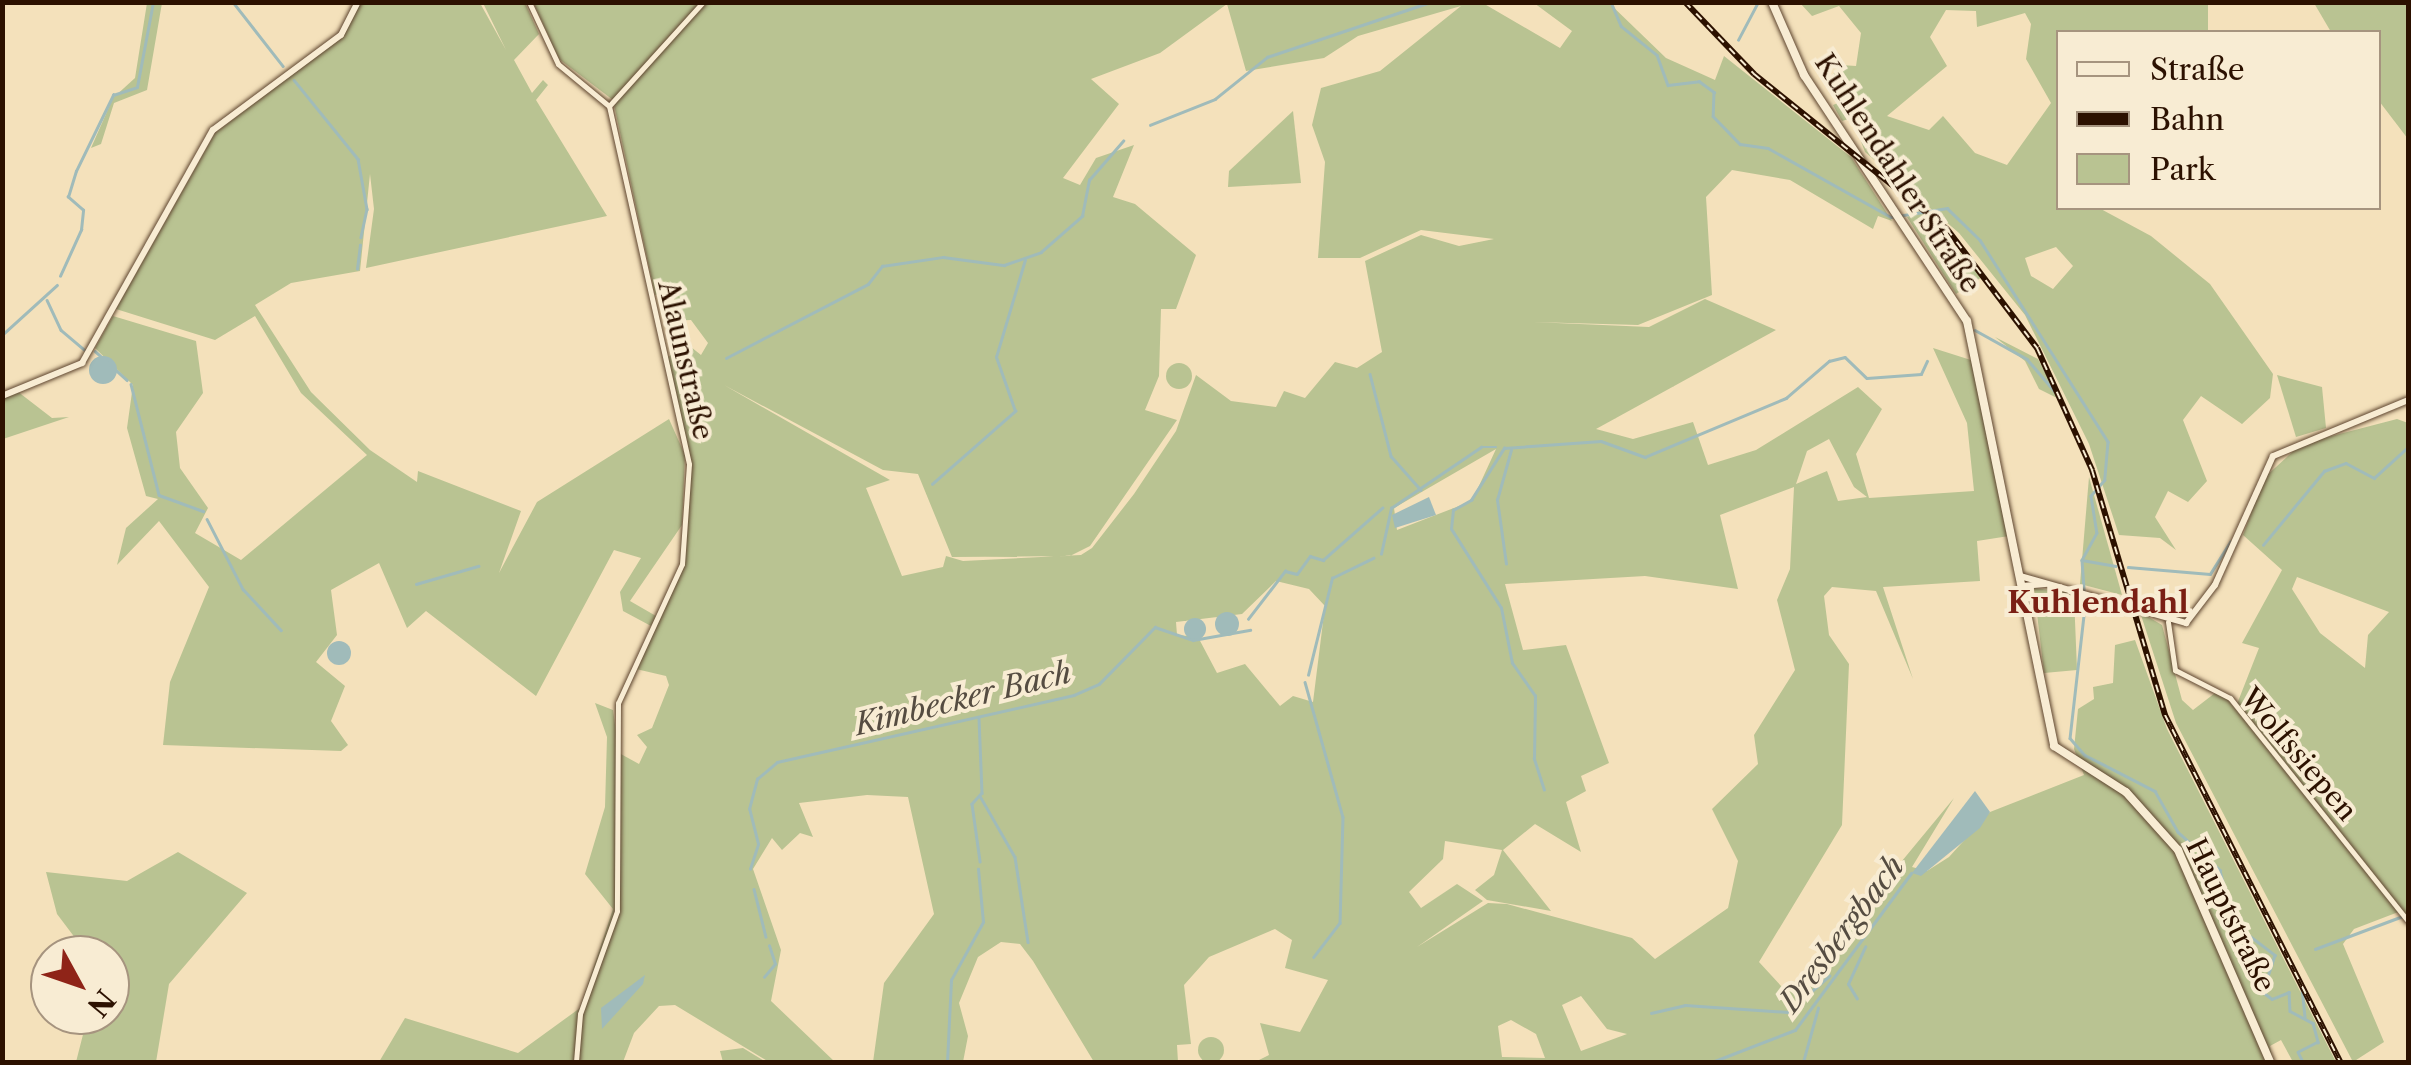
<!DOCTYPE html>
<html>
<head>
<meta charset="utf-8">
<style>
  body { margin:0 }
  #map { position:relative; width:2411px; height:1065px; overflow:hidden; background:#f4e1bb; font-family:"Libre Caslon Text",serif }
  div>[style] { position:absolute }
  .green>* { inset:0; background:#b9c392 }
  .round { border-radius:50% }
  .water>* { inset:0; background:#a0bbba }
  .stream>* { height:2.5px; margin:-1.25px; padding:0 1.25px; transform-origin:1.25px; border-radius:1.25px; background:#a0bbba }
  .roads { filter:drop-shadow(0 0 2px #5e452f) drop-shadow(0 0 2px #5e452f) }
  .minor>* { height:5px; margin:-2.5px; padding:0 2.5px; transform-origin:2.5px; border-radius:2.5px; background:#f8ecd3 }
  .tertiary>* { height:6px; margin:-3px; padding:0 3px; transform-origin:3px; border-radius:3px; background:#f8ecd3 }
  .secondary>* { height:8px; margin:-4px; padding:0 4px; transform-origin:4px; border-radius:4px; background:#f8ecd3 }
  .rail>* { height:6px; margin-top:-3px; transform-origin:0; background:repeating-linear-gradient(90deg,#f8ecd3 0 8px,#2c1100 0 16px); box-sizing:border-box; border-block:2px solid #2c1100 }
  span { translate:-50% -50%; white-space:nowrap; text-align:center; line-height:1.15; -webkit-text-stroke:8px #f8ecd3; paint-order:stroke }
  .street-label { font-size:28px; color:#2c1100 }
  .neighbourhood-label { font-size:30px; color:#7a1f14; font-weight:700 }
  .water-label { font-size:30px; color:#554c41; font-style:italic }
  .frame { position:absolute; inset:0; border:5px solid #2c1100; pointer-events:none }
  .legend { position:absolute; left:2056px; top:30px; width:325px; height:180px; box-sizing:border-box; background:#f8ecd3; border:2px solid #a6947f; margin:0; padding:12px 18px; list-style:none; font-size:30px; color:#2c1100 }
  .legend li { display:flex; align-items:center; gap:20px; height:50px }
  .legend b { width:50px; border:2px solid #a6947f }
  .north { position:absolute; left:30px; top:935px; width:100px; height:100px; box-sizing:border-box; background:#f8ecd3; border:2px solid #a6947f; border-radius:50%; rotate:130deg; font-size:28px; font-weight:700; line-height:40px; text-align:center; color:#2c1100 }
  .north::after { content:''; display:block; margin:auto; width:35px; height:45px; background:#8f2418; clip-path:polygon(50% 0,100% 100%,50% 72%,0 100%) }
</style>
</head>
<body>
<div id="map">
  <div class="green">
    <i style="clip-path:polygon(evenodd,533px 2px,1481px 2px,1560px 48px,1572px 31px,1534px 3px,1608px 2px,1666px 58px,1715px 80px,1724px 56px,1851px 157px,1892px 221px,1878px 216px,1873px 229px,1790px 180px,1732px 170px,1706px 197px,1712px 295px,1638px 325px,1533px 322px,1649px 327px,1705px 299px,1776px 330px,1596px 429px,1633px 439px,1693px 422px,1708px 465px,1756px 450px,1858px 387px,1882px 409px,1856px 454px,1869px 498px,1974px 491px,1967px 423px,1933px 348px,1974px 361px,2009px 536px,1977px 541px,1980px 581px,1883px 587px,1913px 679px,1876px 591px,1832px 587px,1824px 596px,1829px 635px,1849px 664px,1842px 825px,1759px 962px,1782px 987px,1807px 976px,1954px 798px,1912px 867px,1927px 871px,1949px 857px,1990px 812px,2084px 775px,2074px 749px,2078px 709px,2094px 699px,2093px 687px,2113px 683px,2115px 645px,2135px 640px,2167px 729px,2336px 1062px,2293px 1062px,2281px 1040px,2270px 1046px,2273px 1062px,1255px 1062px,1269px 1055px,1260px 1023px,1300px 1032px,1328px 980px,1285px 968px,1292px 940px,1275px 929px,1209px 957px,1184px 985px,1191px 1044px,1177px 1045px,1178px 1062px,1094px 1062px,1033px 961px,1020px 944px,1001px 942px,978px 957px,959px 1003px,968px 1036px,963px 1062px,873px 1062px,884px 983px,934px 914px,908px 797px,867px 795px,799px 803px,813px 837px,800px 833px,782px 850px,772px 838px,753px 869px,781px 950px,771px 1001px,835px 1062px,769px 1062px,675px 1005px,659px 1006px,634px 1033px,623px 1062px,379px 1062px,405px 1018px,518px 1053px,580px 1008px,613px 909px,585px 874px,605px 807px,607px 737px,595px 703px,613px 710px,619px 753px,639px 764px,647px 747px,637px 735px,652px 728px,669px 685px,666px 676px,636px 669px,686px 554px,691px 463px,667px 358px,686px 343px,701px 355px,708px 343px,691px 320px,668px 321px,677px 289px,655px 295px,613px 100px,559px 59px,533px 2px,1227px 4px,1246px 71px,1324px 58px,1358px 36px,1461px 6px,1380px 71px,1321px 88px,1312px 125px,1325px 162px,1318px 258px,1360px 258px,1421px 230px,1494px 239px,1459px 246px,1421px 235px,1365px 261px,1382px 352px,1357px 368px,1335px 362px,1305px 398px,1284px 391px,1276px 407px,1231px 401px,1196px 375px,1176px 431px,1134px 494px,1092px 548px,1081px 555px,963px 561px,946px 556px,943px 567px,902px 576px,866px 488px,890px 480px,724px 385px,883px 470px,918px 474px,952px 557px,1070px 556px,1090px 546px,1177px 420px,1145px 410px,1159px 376px,1161px 309px,1176px 309px,1196px 255px,1135px 204px,1113px 197px,1134px 145px,1096px 158px,1080px 185px,1063px 178px,1119px 104px,1091px 79px,1160px 53px,1227px 4px,533px 2px,1829px 439px,1854px 487px,1867px 497px,1838px 501px,1827px 471px,1796px 484px,1807px 451px,1829px 439px,533px 2px,1496px 449px,1472px 501px,1397px 530px,1394px 508px,1496px 449px,533px 2px,1794px 487px,1790px 569px,1777px 600px,1795px 670px,1754px 735px,1758px 764px,1712px 809px,1738px 861px,1728px 908px,1655px 959px,1632px 938px,1507px 904px,1488px 903px,1417px 947px,1483px 901px,1457px 884px,1421px 908px,1409px 892px,1443px 859px,1445px 841px,1502px 850px,1494px 875px,1475px 890px,1487px 900px,1551px 911px,1503px 850px,1535px 824px,1581px 852px,1566px 802px,1586px 791px,1581px 776px,1609px 763px,1566px 645px,1523px 650px,1505px 584px,1645px 576px,1738px 589px,1720px 515px,1794px 487px,533px 2px,1276px 581px,1309px 589px,1325px 606px,1313px 702px,1293px 696px,1280px 706px,1245px 664px,1217px 673px,1198px 637px,1177px 635px,1176px 622px,1242px 614px,1276px 581px,533px 2px,1581px 996px,1607px 1029px,1627px 1034px,1581px 1051px,1562px 1005px,1581px 996px,533px 2px,1511px 1020px,1536px 1034px,1545px 1058px,1502px 1057px,1498px 1026px,1511px 1020px)"></i>
    <i style="clip-path:polygon(147px 3px,162px 3px,147px 90px,114px 103px,101px 144px,91px 148px,113px 98px,135px 78px)"></i>
    <i style="clip-path:polygon(360px 3px,480px 3px,506px 50px,483px 3px,525px 3px,539px 34px,514px 60px,532px 93px,543px 80px,548px 85px,536px 100px,607px 216px,366px 268px,374px 209px,370px 174px,360px 271px,291px 283px,255px 305px,311px 392px,370px 450px,417px 482px,418px 471px,521px 511px,499px 573px,537px 502px,669px 419px,685px 455px,682px 525px,630px 601px,656px 616px,651px 626px,623px 611px,620px 592px,641px 558px,614px 550px,536px 696px,426px 611px,407px 628px,379px 563px,331px 590px,337px 635px,316px 662px,345px 686px,331px 721px,348px 745px,341px 751px,163px 745px,170px 682px,209px 587px,159px 521px,117px 565px,126px 528px,158px 499px,146px 496px,127px 428px,133px 385px,95px 348px,113px 316px,196px 341px,203px 393px,176px 432px,180px 468px,208px 508px,195px 533px,241px 560px,367px 455px,301px 393px,255px 316px,215px 340px,116px 309px,215px 133px,342px 37px)"></i>
    <i style="clip-path:polygon(evenodd,1800px 3px,2208px 3px,2208px 32px,2058px 32px,2058px 208px,2099px 208px,2151px 236px,2210px 284px,2273px 374px,2270px 398px,2242px 424px,2201px 396px,2183px 420px,2207px 481px,2188px 502px,2168px 491px,2155px 517px,2176px 550px,2160px 538px,2119px 535px,2089px 444px,2025px 315px,1959px 233px,1865px 152px,1852px 118px,1842px 121px,1833px 105px,1840px 102px,1826px 82px,1841px 65px,1856px 66px,1861px 33px,1839px 6px,1812px 16px,1800px 3px,1946px 10px,1976px 11px,1977px 27px,2025px 13px,2031px 24px,2026px 59px,2051px 103px,2007px 165px,1975px 153px,1943px 116px,1929px 130px,1887px 116px,1947px 66px,1930px 37px,1946px 10px,1800px 3px,2056px 247px,2073px 266px,2053px 289px,2031px 276px,2025px 258px,2056px 247px)"></i>
    <i style="clip-path:polygon(2314px 3px,2408px 3px,2408px 139px,2379px 101px,2378px 32px,2331px 32px)"></i>
    <i style="clip-path:polygon(1293px 111px,1301px 183px,1228px 187px,1229px 171px)"></i>
    <i style="clip-path:polygon(1922px 210px,1982px 277px,1956px 294px,1907px 217px)"></i>
    <i style="clip-path:polygon(1995px 337px,2038px 359px,2059px 399px,2039px 389px,2025px 361px)"></i>
    <i class="round" style="left:1166px;top:363px;width:26px;height:26px"></i>
    <i style="clip-path:polygon(2277px 375px,2322px 387px,2326px 428px,2296px 437px)"></i>
    <i style="clip-path:polygon(17px 391px,52px 418px,69px 417px,3px 439px,3px 398px)"></i>
    <i style="clip-path:polygon(evenodd,2397px 419px,2408px 423px,2408px 918px,2237px 704px,2259px 648px,2242px 643px,2282px 570px,2243px 535px,2264px 478px,2301px 444px,2397px 419px,2297px 577px,2389px 612px,2368px 635px,2365px 668px,2320px 633px,2292px 589px,2297px 577px)"></i>
    <i style="clip-path:polygon(2089px 477px,2122px 595px,2080px 584px)"></i>
    <i style="clip-path:polygon(2034px 588px,2082px 594px,2074px 596px,2077px 670px,2044px 673px)"></i>
    <i style="clip-path:polygon(2140px 612px,2162px 625px,2182px 700px,2193px 710px,2215px 693px,2228px 700px,2401px 911px,2354px 929px,2343px 944px,2384px 1042px,2353px 1062px,2176px 723px)"></i>
    <i style="clip-path:polygon(178px 852px,247px 893px,169px 984px,156px 1062px,76px 1062px,88px 1015px,110px 1015px,110px 955px,88px 955px,57px 914px,46px 872px,127px 881px)"></i>
    <i class="round" style="left:1198px;top:1037px;width:26px;height:26px"></i>
    <i style="clip-path:polygon(743px 1048px,766px 1062px,723px 1062px,720px 1051px)"></i>
  </div>
  <div class="water">
    <i class="round" style="left:89px;top:356px;width:28px;height:28px"></i>
    <i style="clip-path:polygon(1429px 497px,1436px 515px,1395px 528px,1392px 515px)"></i>
    <i class="round" style="left:1215px;top:612px;width:24px;height:24px"></i>
    <i class="round" style="left:1184px;top:618px;width:22px;height:22px"></i>
    <i class="round" style="left:327px;top:641px;width:24px;height:24px"></i>
    <i style="clip-path:polygon(1975px 791px,1990px 812px,1980px 828px,1921px 876px,1912px 873px)"></i>
    <i style="clip-path:polygon(645px 975px,643px 984px,602px 1029px,601px 1008px)"></i>
  </div>
  <div class="stream">
    <i style="left:233px;top:2px;width:81px;rotate:52deg"></i>
    <i style="left:1611px;top:2px;width:26px;rotate:67deg"></i>
    <i style="left:1621px;top:26px;width:46px;rotate:38.9deg"></i>
    <i style="left:1657px;top:55px;width:32px;rotate:70deg"></i>
    <i style="left:1668px;top:85px;width:31px;rotate:-7deg"></i>
    <i style="left:1699px;top:81px;width:19px;rotate:36deg"></i>
    <i style="left:1714px;top:92px;width:24px;rotate:92deg"></i>
    <i style="left:1713px;top:116px;width:39px;rotate:46deg"></i>
    <i style="left:1740px;top:144px;width:28px;rotate:8deg"></i>
    <i style="left:1768px;top:148px;width:141px;rotate:29.3deg"></i>
    <i style="left:1891px;top:217px;width:57px;rotate:-9.1deg"></i>
    <i style="left:1947px;top:208px;width:46px;rotate:44.1deg"></i>
    <i style="left:1980px;top:240px;width:239px;rotate:57.6deg"></i>
    <i style="left:2108px;top:442px;width:38px;rotate:95deg"></i>
    <i style="left:2105px;top:480px;width:21px;rotate:131deg"></i>
    <i style="left:2091px;top:496px;width:37px;rotate:81deg"></i>
    <i style="left:2097px;top:533px;width:31px;rotate:119deg"></i>
    <i style="left:2082px;top:560px;width:30px;rotate:86deg"></i>
    <i style="left:1738px;top:40px;width:43px;rotate:-62.2deg"></i>
    <i style="left:294px;top:80px;width:102px;rotate:51deg"></i>
    <i style="left:358px;top:159px;width:51px;rotate:79.8deg"></i>
    <i style="left:367px;top:209px;width:29px;rotate:102deg"></i>
    <i style="left:1150px;top:125px;width:70px;rotate:-21.8deg"></i>
    <i style="left:1215px;top:99px;width:67px;rotate:-38.9deg"></i>
    <i style="left:1267px;top:57px;width:172px;rotate:-18.6deg"></i>
    <i style="left:357px;top:269px;width:24px;rotate:-83deg"></i>
    <i style="left:60px;top:276px;width:51px;rotate:-65.5deg"></i>
    <i style="left:81px;top:230px;width:20px;rotate:-84deg"></i>
    <i style="left:83px;top:210px;width:20px;rotate:-139deg"></i>
    <i style="left:68px;top:197px;width:27px;rotate:-73deg"></i>
    <i style="left:76px;top:171px;width:85px;rotate:-64deg"></i>
    <i style="left:113px;top:95px;width:25px;rotate:-18deg"></i>
    <i style="left:137px;top:87px;width:86px;rotate:-79.3deg"></i>
    <i style="left:47px;top:300px;width:33px;rotate:65deg"></i>
    <i style="left:61px;top:330px;width:30px;rotate:40deg"></i>
    <i style="left:1975px;top:330px;width:60px;rotate:29.1deg"></i>
    <i style="left:2027px;top:359px;width:46px;rotate:49.4deg"></i>
    <i style="left:2px;top:335px;width:74px;rotate:-42.3deg"></i>
    <i style="left:95px;top:351px;width:43px;rotate:42.2deg"></i>
    <i style="left:726px;top:358px;width:160px;rotate:-27.5deg"></i>
    <i style="left:868px;top:284px;width:23px;rotate:-52deg"></i>
    <i style="left:882px;top:266px;width:62px;rotate:-8.4deg"></i>
    <i style="left:943px;top:257px;width:62px;rotate:7.5deg"></i>
    <i style="left:1004px;top:265px;width:39px;rotate:-19deg"></i>
    <i style="left:1041px;top:252px;width:55px;rotate:-41.3deg"></i>
    <i style="left:1082px;top:216px;width:37px;rotate:-79deg"></i>
    <i style="left:1089px;top:180px;width:52px;rotate:-48.9deg"></i>
    <i style="left:1370px;top:374px;width:85px;rotate:75.6deg"></i>
    <i style="left:1391px;top:456px;width:45px;rotate:48.6deg"></i>
    <i style="left:131px;top:384px;width:114px;rotate:75.8deg"></i>
    <i style="left:159px;top:495px;width:47px;rotate:20deg"></i>
    <i style="left:932px;top:484px;width:111px;rotate:-41.3deg"></i>
    <i style="left:1015px;top:411px;width:57px;rotate:-109.4deg"></i>
    <i style="left:996px;top:357px;width:101px;rotate:-73.4deg"></i>
    <i style="left:207px;top:519px;width:79px;rotate:62.8deg"></i>
    <i style="left:243px;top:589px;width:56px;rotate:47.2deg"></i>
    <i style="left:2263px;top:545px;width:96px;rotate:-50.5deg"></i>
    <i style="left:2324px;top:471px;width:23px;rotate:-20deg"></i>
    <i style="left:2346px;top:463px;width:32px;rotate:28deg"></i>
    <i style="left:2374px;top:478px;width:46px;rotate:-42.4deg"></i>
    <i style="left:1381px;top:554px;width:47px;rotate:-77.7deg"></i>
    <i style="left:1391px;top:508px;width:109px;rotate:-34.1deg"></i>
    <i style="left:1481px;top:447px;width:15px"></i>
    <i style="left:2082px;top:560px;width:34px;rotate:10deg"></i>
    <i style="left:1506px;top:564px;width:65px;rotate:-98deg"></i>
    <i style="left:1497px;top:500px;width:52px;rotate:-74.4deg"></i>
    <i style="left:2128px;top:567px;width:82px;rotate:4.9deg"></i>
    <i style="left:2210px;top:574px;width:38px;rotate:-58deg"></i>
    <i style="left:416px;top:584px;width:65px;rotate:-16.2deg"></i>
    <i style="left:2086px;top:598px;width:141px;rotate:96.5deg"></i>
    <i style="left:2070px;top:738px;width:23px;rotate:49deg"></i>
    <i style="left:2085px;top:755px;width:79px;rotate:27.2deg"></i>
    <i style="left:2155px;top:791px;width:47px;rotate:60.7deg"></i>
    <i style="left:2178px;top:832px;width:57px;rotate:42.1deg"></i>
    <i style="left:2220px;top:870px;width:55px;rotate:76.2deg"></i>
    <i style="left:2233px;top:923px;width:53px;rotate:37.3deg"></i>
    <i style="left:2275px;top:955px;width:39px;rotate:108deg"></i>
    <i style="left:2263px;top:992px;width:11px;rotate:38deg"></i>
    <i style="left:2272px;top:999px;width:18px;rotate:-22deg"></i>
    <i style="left:2289px;top:992px;width:19px;rotate:87deg"></i>
    <i style="left:2290px;top:1011px;width:26px;rotate:28deg"></i>
    <i style="left:2313px;top:1023px;width:20px;rotate:75deg"></i>
    <i style="left:2318px;top:1042px;width:22px;rotate:153deg"></i>
    <i style="left:2298px;top:1052px;width:11px;rotate:63deg"></i>
    <i style="left:1248px;top:619px;width:61px;rotate:-52.4deg"></i>
    <i style="left:1285px;top:571px;width:12px;rotate:14deg"></i>
    <i style="left:1297px;top:574px;width:22px;rotate:-54deg"></i>
    <i style="left:1310px;top:556px;width:14px;rotate:17deg"></i>
    <i style="left:1323px;top:560px;width:79px;rotate:-41.4deg"></i>
    <i style="left:1308px;top:675px;width:100px;rotate:-76.1deg"></i>
    <i style="left:1332px;top:578px;width:46px;rotate:-26deg"></i>
    <i style="left:1305px;top:682px;width:140px;rotate:74.3deg"></i>
    <i style="left:1343px;top:817px;width:106px;rotate:91.6deg"></i>
    <i style="left:1340px;top:923px;width:43px;rotate:127.4deg"></i>
    <i style="left:979px;top:718px;width:75px;rotate:87.7deg"></i>
    <i style="left:982px;top:793px;width:15px;rotate:132deg"></i>
    <i style="left:972px;top:804px;width:58px;rotate:82deg"></i>
    <i style="left:1544px;top:790px;width:33px;rotate:-108deg"></i>
    <i style="left:1534px;top:759px;width:63px;rotate:-89.1deg"></i>
    <i style="left:1535px;top:696px;width:40px;rotate:-124.9deg"></i>
    <i style="left:1512px;top:663px;width:56px;rotate:-101.3deg"></i>
    <i style="left:1501px;top:608px;width:93px;rotate:-122.3deg"></i>
    <i style="left:1451px;top:529px;width:19px;rotate:-84deg"></i>
    <i style="left:1453px;top:510px;width:21px;rotate:-29deg"></i>
    <i style="left:1471px;top:500px;width:62px;rotate:-57.6deg"></i>
    <i style="left:1504px;top:448px;width:97px;rotate:-4.1deg"></i>
    <i style="left:1601px;top:441px;width:47px;rotate:20deg"></i>
    <i style="left:1645px;top:457px;width:153px;rotate:-22.7deg"></i>
    <i style="left:1786px;top:398px;width:57px;rotate:-40.7deg"></i>
    <i style="left:1829px;top:361px;width:16px;rotate:-14deg"></i>
    <i style="left:1845px;top:357px;width:30px;rotate:44deg"></i>
    <i style="left:1867px;top:378px;width:54px;rotate:-4.2deg"></i>
    <i style="left:1921px;top:374px;width:14px;rotate:-65deg"></i>
    <i style="left:980px;top:796px;width:70px;rotate:60.2deg"></i>
    <i style="left:1015px;top:857px;width:86px;rotate:81.3deg"></i>
    <i style="left:750px;top:869px;width:26px;rotate:-72deg"></i>
    <i style="left:758px;top:844px;width:36px;rotate:-104deg"></i>
    <i style="left:749px;top:809px;width:31px;rotate:-75deg"></i>
    <i style="left:757px;top:779px;width:26px;rotate:-40deg"></i>
    <i style="left:777px;top:762px;width:304px;rotate:-12.7deg"></i>
    <i style="left:1074px;top:695px;width:27px;rotate:-24deg"></i>
    <i style="left:1099px;top:684px;width:80px;rotate:-45.5deg"></i>
    <i style="left:1155px;top:627px;width:40px;rotate:18.9deg"></i>
    <i style="left:1193px;top:640px;width:58px;rotate:-10deg"></i>
    <i style="left:754px;top:889px;width:49px;rotate:76deg"></i>
    <i style="left:2315px;top:949px;width:94px;rotate:-20.6deg"></i>
    <i style="left:764px;top:977px;width:17px;rotate:-50deg"></i>
    <i style="left:775px;top:964px;width:19px;rotate:-108deg"></i>
    <i style="left:2302px;top:988px;width:29px;rotate:84deg"></i>
    <i style="left:1857px;top:999px;width:17px;rotate:-121deg"></i>
    <i style="left:1848px;top:984px;width:41px;rotate:-65.3deg"></i>
    <i style="left:1651px;top:1013px;width:35px;rotate:-13deg"></i>
    <i style="left:1685px;top:1005px;width:103px;rotate:3.9deg"></i>
    <i style="left:1788px;top:1012px;width:55px;rotate:-41.3deg"></i>
    <i style="left:947px;top:1062px;width:82px;rotate:-87.2deg"></i>
    <i style="left:951px;top:980px;width:66px;rotate:-61.1deg"></i>
    <i style="left:983px;top:922px;width:53px;rotate:-95.4deg"></i>
    <i style="left:1712px;top:1062px;width:89px;rotate:-21.1deg"></i>
    <i style="left:1795px;top:1030px;width:195px;rotate:-53.5deg"></i>
    <i style="left:1803px;top:1062px;width:56px;rotate:-74.5deg"></i>
  </div>
  <div class="roads">
    <div class="minor">
      <i style="left:529px;top:2px;width:68px;rotate:64.9deg"></i>
      <i style="left:558px;top:64px;width:66px;rotate:39.5deg"></i>
      <i style="left:609px;top:106px;width:367px;rotate:77.4deg"></i>
      <i style="left:689px;top:464px;width:100px;rotate:94deg"></i>
      <i style="left:682px;top:564px;width:153px;rotate:114.7deg"></i>
      <i style="left:618px;top:703px;width:208px;rotate:90.3deg"></i>
      <i style="left:617px;top:911px;width:109px;rotate:109.8deg"></i>
      <i style="left:580px;top:1014px;width:48px;rotate:94.8deg"></i>
      <i style="left:609px;top:106px;width:140px;rotate:-47.9deg"></i>
      <i style="left:2168px;top:622px;width:49px;rotate:81.7deg"></i>
      <i style="left:2175px;top:670px;width:62px;rotate:27deg"></i>
      <i style="left:2230px;top:698px;width:285px;rotate:51.4deg"></i>
    </div>
    <div class="tertiary">
      <i style="left:2px;top:396px;width:87px;rotate:-22.4deg"></i>
      <i style="left:82px;top:363px;width:267px;rotate:-60.7deg"></i>
      <i style="left:213px;top:130px;width:159px;rotate:-36.6deg"></i>
      <i style="left:341px;top:35px;width:37px;rotate:-63deg"></i>
      <i style="left:2020px;top:576px;width:173px;rotate:15.8deg"></i>
      <i style="left:2186px;top:623px;width:48px;rotate:-52.7deg"></i>
      <i style="left:2215px;top:585px;width:141px;rotate:-65.8deg"></i>
      <i style="left:2273px;top:456px;width:146px;rotate:-22.5deg"></i>
      <i style="left:2022px;top:586px;width:23px;rotate:-5deg"></i>
    </div>
    <div class="secondary">
      <i style="left:1772px;top:2px;width:80px;rotate:66.3deg"></i>
      <i style="left:1804px;top:75px;width:295px;rotate:56.5deg"></i>
      <i style="left:1967px;top:321px;width:434px;rotate:78.4deg"></i>
      <i style="left:2054px;top:746px;width:85px;rotate:32.6deg"></i>
      <i style="left:2126px;top:792px;width:78px;rotate:48.1deg"></i>
      <i style="left:2178px;top:850px;width:231px;rotate:66.5deg"></i>
    </div>
  </div>
  <div class="rail">
    <i style="left:1685px;top:2px;width:100px;rotate:46.2deg"></i>
    <i style="left:1754px;top:74px;width:248px;rotate:38.8deg"></i>
    <i style="left:1947px;top:229px;width:149px;rotate:52.9deg"></i>
    <i style="left:2037px;top:348px;width:134px;rotate:65.7deg"></i>
    <i style="left:2092px;top:470px;width:256px;rotate:73.4deg"></i>
    <i style="left:2165px;top:715px;width:389px;rotate:63.2deg"></i>
  </div>
  <div class="street-label">
    <span style="left:1898px;top:173px;rotate:57deg">Kuhlendahler Straße</span>
    <span style="left:686px;top:360px;rotate:77deg">Alaunstraße</span>
    <span style="left:2299px;top:754px;rotate:50deg">Wolfssiepen</span>
    <span style="left:2231px;top:915px;rotate:64deg">Hauptstraße</span>
  </div>
  <div class="neighbourhood-label">
    <span style="left:2098px;top:603px">Kuhlendahl</span>
  </div>
  <div class="water-label">
    <span style="left:963px;top:699px;rotate:-14deg">Kimbecker Bach</span>
    <span style="left:1842px;top:934px;rotate:-53deg">Dresbergbach</span>
  </div>
  <div class="frame"></div>
  <ul class="legend">
  <li><b style="height:12px;background:#f8ecd3"></b>Straße</li>
  <li><b style="height:12px;background:#2c1100"></b>Bahn</li>
  <li><b style="height:28px;background:#b9c392"></b>Park</li>
  </ul>
  <div class="north">N</div>
</div>
</body>
</html>
